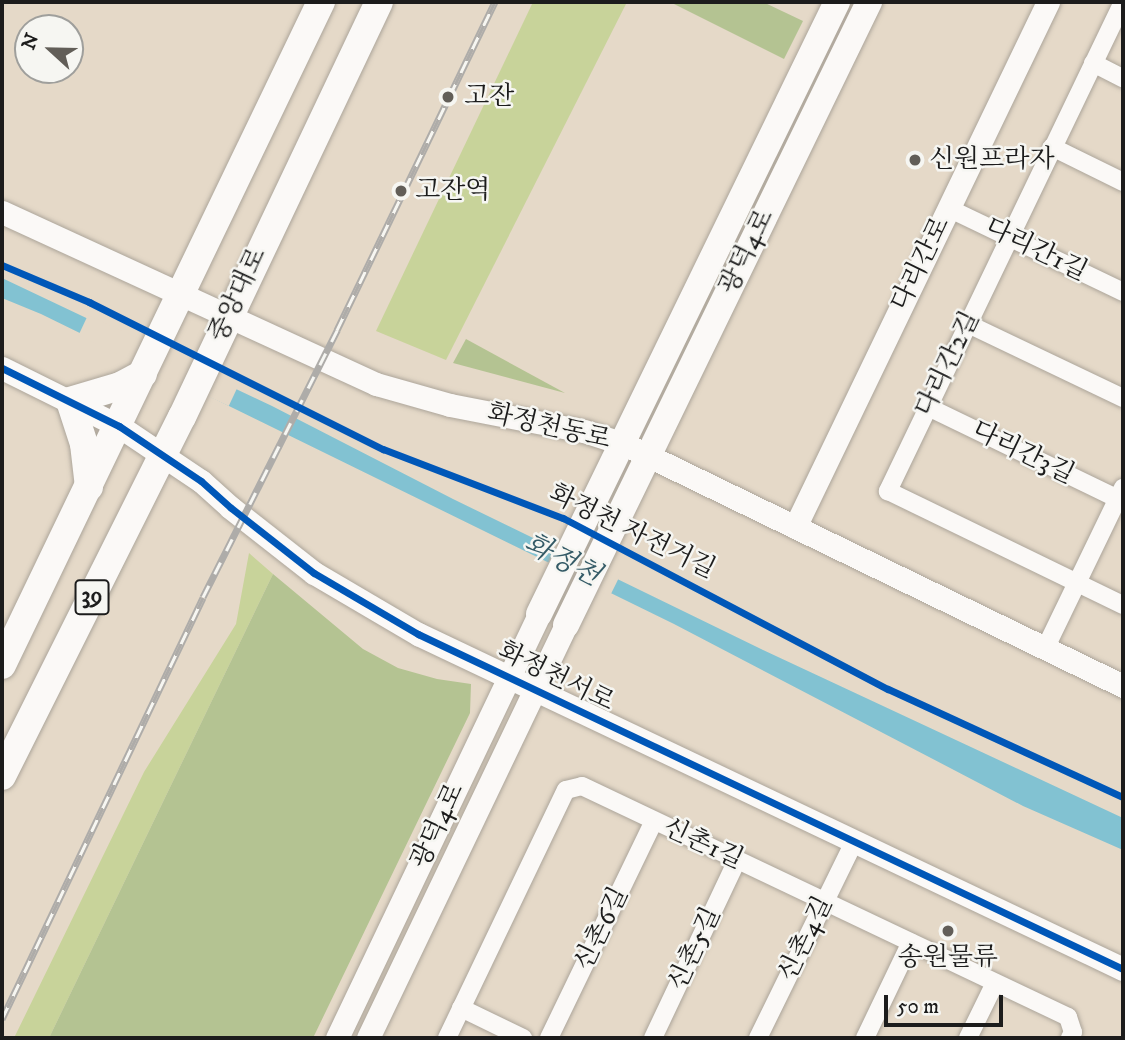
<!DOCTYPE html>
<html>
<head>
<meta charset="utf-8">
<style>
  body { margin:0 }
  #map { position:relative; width:1125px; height:1040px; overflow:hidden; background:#e5d9c8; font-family:"IM FELL DW Pica","Noto Serif KR",serif }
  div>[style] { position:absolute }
  .green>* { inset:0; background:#c8d39a }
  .forest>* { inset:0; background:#b4c392 }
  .water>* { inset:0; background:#82c2d2 }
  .pier>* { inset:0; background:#e5d9c8; transform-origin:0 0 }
  .roads { filter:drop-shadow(0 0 2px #aca59a) drop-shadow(0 0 2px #aca59a) }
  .minor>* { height:18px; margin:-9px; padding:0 9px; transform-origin:9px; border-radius:9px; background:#fbf9f7 }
  .tertiary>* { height:23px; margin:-11.5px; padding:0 11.5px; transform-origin:11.5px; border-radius:11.5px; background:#fbf9f7 }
  .secondary>* { height:26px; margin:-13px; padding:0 13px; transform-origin:13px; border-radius:13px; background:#fbf9f7 }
  .primary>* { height:28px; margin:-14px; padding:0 14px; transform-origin:14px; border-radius:14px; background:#fbf9f7 }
  .rail>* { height:7px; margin-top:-3.5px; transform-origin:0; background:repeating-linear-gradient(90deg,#f6f6f2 0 13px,#aeaca9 0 26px); box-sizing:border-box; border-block:2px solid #aeaca9 }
  .cycleway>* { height:7px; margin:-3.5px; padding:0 3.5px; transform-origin:3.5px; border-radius:3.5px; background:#0057b8 }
  .dots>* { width:19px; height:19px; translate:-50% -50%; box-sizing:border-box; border:4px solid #f6f6f2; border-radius:50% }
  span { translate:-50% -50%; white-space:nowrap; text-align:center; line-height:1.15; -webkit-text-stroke:5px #f6f6f2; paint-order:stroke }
  .shield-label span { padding:2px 5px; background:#f6f6f2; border:2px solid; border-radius:5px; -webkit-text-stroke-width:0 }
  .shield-label { font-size:24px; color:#1c1c1c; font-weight:700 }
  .poi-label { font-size:26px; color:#1c1c1c }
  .left { translate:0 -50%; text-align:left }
  .street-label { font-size:26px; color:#1c1c1c }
  .water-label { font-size:28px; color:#345a66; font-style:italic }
  .frame { position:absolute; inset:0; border:4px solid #1c1c1c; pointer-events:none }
  .north { position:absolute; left:14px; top:14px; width:70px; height:70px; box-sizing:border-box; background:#f6f6f2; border:2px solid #9f9f9c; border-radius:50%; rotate:292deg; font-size:19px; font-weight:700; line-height:28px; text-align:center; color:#1c1c1c }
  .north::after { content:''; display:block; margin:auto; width:24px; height:32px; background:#625e58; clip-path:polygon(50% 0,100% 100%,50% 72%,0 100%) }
  .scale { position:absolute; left:884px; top:995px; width:119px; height:32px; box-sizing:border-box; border:4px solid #1c1c1c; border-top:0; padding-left:9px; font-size:21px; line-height:24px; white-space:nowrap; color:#1c1c1c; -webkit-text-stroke:5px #f6f6f2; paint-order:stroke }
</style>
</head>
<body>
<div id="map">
  <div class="green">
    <i style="clip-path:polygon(533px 2px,627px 2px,446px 360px,376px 331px)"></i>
    <i style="clip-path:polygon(249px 553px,273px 574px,49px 1038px,14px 1038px,144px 772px,236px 624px)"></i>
  </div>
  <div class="forest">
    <i style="clip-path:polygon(670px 2px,763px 2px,803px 21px,784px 59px)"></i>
    <i style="clip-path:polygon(466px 339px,565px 393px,453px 363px)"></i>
    <i style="clip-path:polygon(273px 574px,363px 649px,398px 668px,437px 679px,471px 684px,470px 713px,313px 1038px,49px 1038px)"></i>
  </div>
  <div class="water">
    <i style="clip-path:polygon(2px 278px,272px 406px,453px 499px,761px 649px,1123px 818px,1123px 850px,1023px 806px,674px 624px,41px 314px,2px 298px)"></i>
  </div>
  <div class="pier">
    <i style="left:88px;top:315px;width:166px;height:23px;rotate:25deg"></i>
    <i style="left:557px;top:545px;width:70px;height:23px;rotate:26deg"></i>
  </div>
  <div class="roads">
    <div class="minor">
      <i style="left:1123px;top:2px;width:543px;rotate:115.67deg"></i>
      <i style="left:888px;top:491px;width:261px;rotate:25.9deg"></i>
      <i style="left:1093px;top:63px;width:34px;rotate:27deg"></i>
      <i style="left:1052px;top:147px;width:79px;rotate:26.2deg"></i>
      <i style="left:948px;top:208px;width:194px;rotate:25.6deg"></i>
      <i style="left:968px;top:324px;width:172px;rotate:25.5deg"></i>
      <i style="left:928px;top:407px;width:211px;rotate:25.8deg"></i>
      <i style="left:1045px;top:649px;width:179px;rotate:-64.2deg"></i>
      <i style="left:461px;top:1008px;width:69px;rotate:25.8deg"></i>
      <i style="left:447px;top:1038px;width:275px;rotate:-64.4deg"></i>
      <i style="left:566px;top:790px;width:16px;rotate:-14deg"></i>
      <i style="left:582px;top:786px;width:538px;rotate:25.42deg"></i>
      <i style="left:1068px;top:1017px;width:16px;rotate:72deg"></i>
      <i style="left:1073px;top:1032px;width:7px;rotate:117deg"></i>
      <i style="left:549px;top:1038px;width:241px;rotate:-64.2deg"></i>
      <i style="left:653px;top:1038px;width:197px;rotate:-64.7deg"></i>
      <i style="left:758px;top:1038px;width:220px;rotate:-63.9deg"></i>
      <i style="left:865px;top:1038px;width:106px;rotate:-64.4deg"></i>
      <i style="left:968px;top:1038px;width:61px;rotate:-63.9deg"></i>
    </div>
    <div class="tertiary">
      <i style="left:2px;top:212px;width:412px;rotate:24.7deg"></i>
      <i style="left:376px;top:384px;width:77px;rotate:15.8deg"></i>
      <i style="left:450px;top:405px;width:136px;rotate:11deg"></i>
      <i style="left:584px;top:431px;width:40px;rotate:18deg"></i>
      <i style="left:622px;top:443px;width:557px;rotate:25.87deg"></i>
      <i style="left:2px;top:368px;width:131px;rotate:26.4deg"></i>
      <i style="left:119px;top:426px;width:99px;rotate:33.9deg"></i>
      <i style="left:201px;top:481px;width:40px;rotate:42deg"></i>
      <i style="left:231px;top:508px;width:105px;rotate:38.1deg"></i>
      <i style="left:314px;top:573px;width:121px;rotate:30.4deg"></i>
      <i style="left:418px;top:634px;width:781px;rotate:25.42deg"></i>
      <i style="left:795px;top:527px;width:583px;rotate:-64.27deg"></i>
      <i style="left:337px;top:1038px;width:470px;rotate:-64.5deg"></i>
      <i style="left:368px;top:1038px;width:458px;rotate:-64.4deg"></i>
    </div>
    <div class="secondary">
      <i style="left:539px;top:614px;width:681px;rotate:-64.04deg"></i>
      <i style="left:566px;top:625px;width:693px;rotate:-64.06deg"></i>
    </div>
    <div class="primary">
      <i style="left:89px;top:487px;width:43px;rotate:-96.6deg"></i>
      <i style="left:84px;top:444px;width:45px;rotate:-108deg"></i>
      <i style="left:70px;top:401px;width:52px;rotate:-16.7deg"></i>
      <i style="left:120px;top:386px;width:26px;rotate:-28deg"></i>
      <i style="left:2px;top:665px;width:736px;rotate:-64.31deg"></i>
      <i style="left:2px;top:776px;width:402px;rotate:-63.4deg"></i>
      <i style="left:182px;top:417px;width:459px;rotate:-64.6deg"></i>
    </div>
  </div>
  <div class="rail">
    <i style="left:2px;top:1019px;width:467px;rotate:-64.5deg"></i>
    <i style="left:203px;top:597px;width:299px;rotate:-63.3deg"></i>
    <i style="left:337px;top:330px;width:364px;rotate:-64.3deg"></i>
  </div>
  <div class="cycleway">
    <i style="left:2px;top:265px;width:95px;rotate:23deg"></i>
    <i style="left:89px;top:302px;width:329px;rotate:26.6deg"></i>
    <i style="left:383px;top:449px;width:193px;rotate:21deg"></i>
    <i style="left:563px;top:518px;width:367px;rotate:27.8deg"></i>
    <i style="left:888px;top:689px;width:259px;rotate:24.7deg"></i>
    <i style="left:2px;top:368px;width:131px;rotate:26.4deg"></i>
    <i style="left:119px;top:426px;width:99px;rotate:33.9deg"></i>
    <i style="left:201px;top:481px;width:40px;rotate:42deg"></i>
    <i style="left:231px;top:508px;width:105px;rotate:38.1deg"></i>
    <i style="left:314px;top:573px;width:121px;rotate:30.4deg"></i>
    <i style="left:418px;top:634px;width:781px;rotate:25.42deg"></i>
  </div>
  <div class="dots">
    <i style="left:448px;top:97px;background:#625e58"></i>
    <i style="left:915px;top:160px;background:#625e58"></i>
    <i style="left:401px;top:191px;background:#625e58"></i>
    <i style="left:948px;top:931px;background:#625e58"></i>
  </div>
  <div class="shield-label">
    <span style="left:92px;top:597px">39</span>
  </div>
  <div class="poi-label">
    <span class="left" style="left:464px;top:97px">고잔</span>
    <span class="left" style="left:929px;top:160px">신원프라자</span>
    <span class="left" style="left:415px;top:191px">고잔역</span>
    <span style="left:948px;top:958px">송원물류</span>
  </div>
  <div class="street-label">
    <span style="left:1036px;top:250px;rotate:26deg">다리간1길</span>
    <span style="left:747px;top:252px;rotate:-64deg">광덕4로</span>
    <span style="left:921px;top:264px;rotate:-64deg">다리간로</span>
    <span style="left:238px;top:295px;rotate:-65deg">중앙대로</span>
    <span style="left:948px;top:364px;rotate:-64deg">다리간2길</span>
    <span style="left:549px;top:427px;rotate:13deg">화정천동로</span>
    <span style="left:1023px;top:453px;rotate:26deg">다리간3길</span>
    <span style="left:632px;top:532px;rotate:26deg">화정천 자전거길</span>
    <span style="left:556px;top:677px;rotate:26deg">화정천서로</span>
    <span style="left:438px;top:826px;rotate:-65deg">광덕4로</span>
    <span style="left:703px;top:844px;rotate:25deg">신촌1길</span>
    <span style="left:602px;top:929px;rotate:-64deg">신촌6길</span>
    <span style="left:806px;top:939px;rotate:-64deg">신촌4길</span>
    <span style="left:695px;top:949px;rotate:-65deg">신촌5길</span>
  </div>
  <div class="water-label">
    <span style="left:562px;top:560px;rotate:27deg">화정천</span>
  </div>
  <div class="frame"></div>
  <div class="north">N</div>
  <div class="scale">50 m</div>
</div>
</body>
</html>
